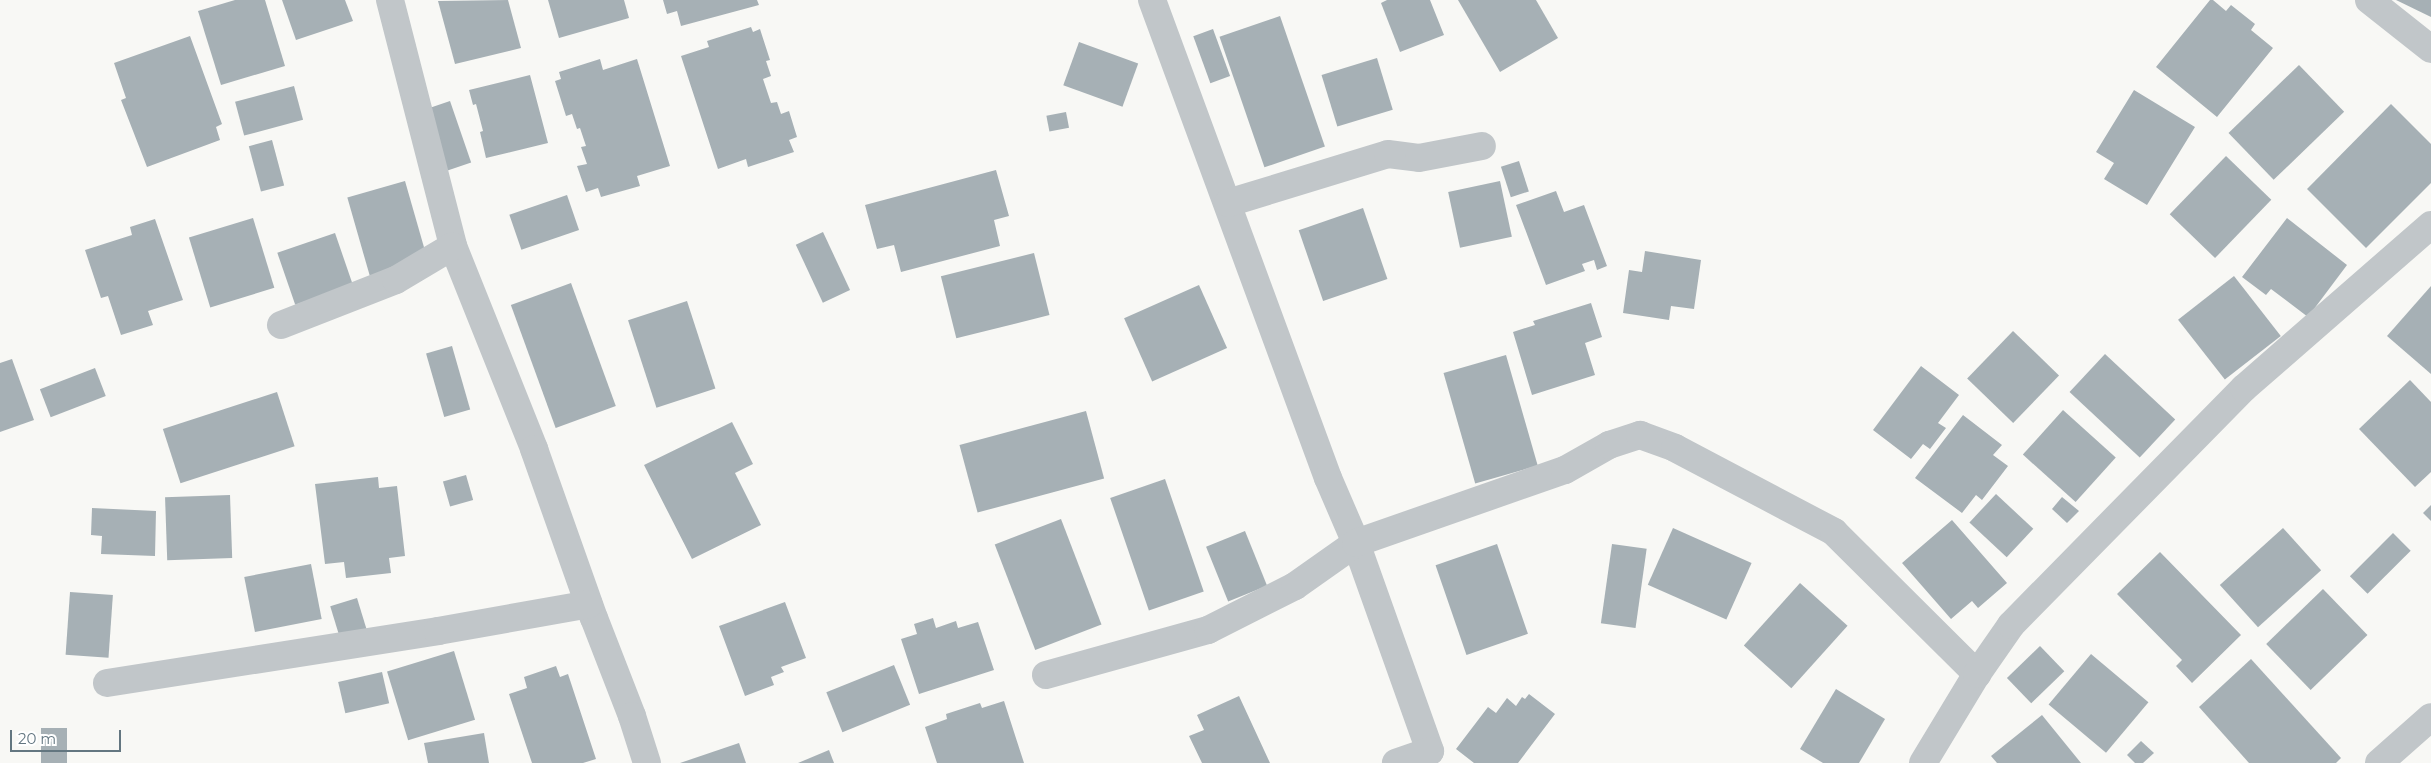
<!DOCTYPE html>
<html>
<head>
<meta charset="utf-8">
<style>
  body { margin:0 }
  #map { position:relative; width:2431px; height:763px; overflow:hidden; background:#f8f8f5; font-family:Montserrat,sans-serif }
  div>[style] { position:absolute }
  .building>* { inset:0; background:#a6b0b5; transform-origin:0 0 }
  .street>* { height:28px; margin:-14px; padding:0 14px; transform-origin:14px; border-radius:14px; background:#c1c6c9 }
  span { translate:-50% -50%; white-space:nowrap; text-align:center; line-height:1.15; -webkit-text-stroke:5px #fff; paint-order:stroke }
  .scale { position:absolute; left:10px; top:730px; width:111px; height:22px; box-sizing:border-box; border:2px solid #637680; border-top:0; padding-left:6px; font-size:15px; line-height:18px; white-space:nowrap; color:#637680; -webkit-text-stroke:4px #fff; paint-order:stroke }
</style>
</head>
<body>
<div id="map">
  <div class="building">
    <i style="clip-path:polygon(235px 0,265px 0,285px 66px,221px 85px,198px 11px)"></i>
    <i style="clip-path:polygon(282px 0,345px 0,353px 21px,296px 40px)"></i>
    <i style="clip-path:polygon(508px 0,521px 48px,455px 64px,438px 1px)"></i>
    <i style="clip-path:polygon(548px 0,624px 0,629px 18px,559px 38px)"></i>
    <i style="clip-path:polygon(663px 0,757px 0,759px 5px,681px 26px,677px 11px,667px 14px)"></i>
    <i style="clip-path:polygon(1387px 0,1430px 0,1444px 35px,1400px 52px,1381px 3px)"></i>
    <i style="clip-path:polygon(1458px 0,1536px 0,1558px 38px,1500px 72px)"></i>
    <i style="clip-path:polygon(2210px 0,2213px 0,2226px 11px,2231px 5px,2255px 24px,2251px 30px,2273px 48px,2217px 117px,2156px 67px)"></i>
    <i style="clip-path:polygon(2396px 0,2431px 0,2431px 17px)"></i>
    <i style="left:1280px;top:16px;width:138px;height:64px;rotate:71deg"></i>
    <i style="clip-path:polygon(751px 27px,753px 32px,760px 29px,770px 60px,766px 61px,771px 76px,763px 79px,771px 103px,777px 102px,781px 114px,789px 111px,797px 137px,789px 140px,794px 152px,748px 167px,746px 159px,718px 169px,681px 56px,709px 47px,707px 41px)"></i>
    <i style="left:1213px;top:29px;width:50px;height:21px;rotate:70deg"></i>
    <i style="clip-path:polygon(190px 36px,222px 124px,216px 127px,220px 140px,147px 167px,121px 100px,126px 98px,114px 63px)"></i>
    <i style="left:1079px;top:42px;width:63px;height:46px;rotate:20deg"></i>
    <i style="left:1377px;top:58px;width:54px;height:58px;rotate:73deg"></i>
    <i style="clip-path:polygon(600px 59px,603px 70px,637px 59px,670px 166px,637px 176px,640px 186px,601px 197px,598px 188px,586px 192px,577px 166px,587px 164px,581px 147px,586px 146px,580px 128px,577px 129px,572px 114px,566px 116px,555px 81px,561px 79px,559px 72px)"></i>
    <i style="left:2299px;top:65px;width:65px;height:98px;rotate:46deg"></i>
    <i style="clip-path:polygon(530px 75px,548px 143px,486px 158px,480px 132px,483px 131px,476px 104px,473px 105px,469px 90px)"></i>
    <i style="left:294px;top:86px;width:35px;height:61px;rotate:75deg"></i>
    <i style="clip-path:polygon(2134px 90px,2195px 127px,2147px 205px,2104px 179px,2114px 163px,2096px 152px)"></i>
    <i style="left:450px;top:101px;width:65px;height:28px;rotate:71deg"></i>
    <i style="clip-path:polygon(2391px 104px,2431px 144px,2431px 183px,2366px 248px,2307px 189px)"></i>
    <i style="left:1066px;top:112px;width:16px;height:20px;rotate:79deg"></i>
    <i style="left:272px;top:140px;width:47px;height:24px;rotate:75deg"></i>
    <i style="left:2226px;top:156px;width:63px;height:81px;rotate:44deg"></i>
    <i style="left:1519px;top:161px;width:32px;height:19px;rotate:72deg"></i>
    <i style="clip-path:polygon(996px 170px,1009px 216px,994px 220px,1000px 246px,901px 272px,894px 245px,877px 249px,865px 205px)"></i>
    <i style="left:405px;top:181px;width:82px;height:60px;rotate:74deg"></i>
    <i style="left:1500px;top:181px;width:57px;height:53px;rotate:78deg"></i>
    <i style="clip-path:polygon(1556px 191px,1564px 212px,1584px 205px,1607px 266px,1597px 270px,1594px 260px,1582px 264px,1585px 271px,1546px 285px,1516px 205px)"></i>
    <i style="left:567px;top:195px;width:37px;height:61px;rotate:71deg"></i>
    <i style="left:1363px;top:208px;width:75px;height:68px;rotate:71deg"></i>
    <i style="left:253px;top:218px;width:73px;height:67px;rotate:73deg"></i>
    <i style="clip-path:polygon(2287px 218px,2347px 265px,2308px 317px,2271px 289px,2266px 295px,2242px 277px)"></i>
    <i style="clip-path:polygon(155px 219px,183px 300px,148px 311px,153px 325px,121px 335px,108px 296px,101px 298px,85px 250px,132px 235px,130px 227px)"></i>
    <i style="left:823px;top:232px;width:64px;height:30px;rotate:65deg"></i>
    <i style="left:335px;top:233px;width:55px;height:61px;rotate:71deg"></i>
    <i style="clip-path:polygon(1645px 251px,1701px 260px,1694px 309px,1671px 306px,1669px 320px,1623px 313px,1629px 270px,1642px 272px)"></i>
    <i style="left:1034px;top:253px;width:64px;height:96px;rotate:76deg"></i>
    <i style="left:2234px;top:276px;width:76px;height:71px;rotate:52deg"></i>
    <i style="left:571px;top:283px;width:131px;height:64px;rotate:70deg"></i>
    <i style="left:1199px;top:285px;width:69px;height:82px;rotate:66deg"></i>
    <i style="clip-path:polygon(2431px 286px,2431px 374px,2387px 336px)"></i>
    <i style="left:687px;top:301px;width:92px;height:62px;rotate:72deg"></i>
    <i style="clip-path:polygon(1591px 303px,1602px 337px,1585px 343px,1595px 375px,1532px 395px,1513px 332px,1535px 325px,1533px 321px)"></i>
    <i style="left:2013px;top:331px;width:64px;height:66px;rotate:44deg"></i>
    <i style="left:452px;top:346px;width:66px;height:27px;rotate:74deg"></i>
    <i style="left:2105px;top:354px;width:96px;height:52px;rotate:43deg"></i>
    <i style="left:1506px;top:355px;width:115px;height:65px;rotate:74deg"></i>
    <i style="clip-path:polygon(12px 359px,34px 420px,0 432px,0 363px)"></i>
    <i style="clip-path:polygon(1921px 366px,1959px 395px,1938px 423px,1946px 428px,1930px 449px,1923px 444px,1911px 459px,1873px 430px)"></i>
    <i style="left:95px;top:368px;width:30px;height:59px;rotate:69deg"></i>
    <i style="clip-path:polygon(2410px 380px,2431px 402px,2431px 472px,2415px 487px,2359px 429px)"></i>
    <i style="left:277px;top:392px;width:57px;height:120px;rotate:72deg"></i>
    <i style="left:2063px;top:410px;width:71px;height:60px;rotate:42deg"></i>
    <i style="left:1086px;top:411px;width:70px;height:131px;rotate:75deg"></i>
    <i style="clip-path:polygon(1963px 415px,2002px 445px,1993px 455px,2008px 466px,1982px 500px,1976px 495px,1962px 513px,1915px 478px)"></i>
    <i style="clip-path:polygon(732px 422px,753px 464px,735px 473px,761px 525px,692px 559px,644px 465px)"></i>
    <i style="left:466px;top:475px;width:26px;height:24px;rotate:74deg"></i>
    <i style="clip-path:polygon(378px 477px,379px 488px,397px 486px,405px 556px,389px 558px,391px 573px,346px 578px,344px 562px,325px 564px,315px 484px)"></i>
    <i style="left:1165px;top:479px;width:119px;height:58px;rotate:71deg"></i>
    <i style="left:1996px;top:494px;width:51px;height:39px;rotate:43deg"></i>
    <i style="left:230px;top:495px;width:63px;height:65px;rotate:88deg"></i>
    <i style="clip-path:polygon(2062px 497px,2079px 511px,2067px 523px,2052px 509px)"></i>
    <i style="clip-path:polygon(2431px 505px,2431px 521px,2423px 513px)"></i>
    <i style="clip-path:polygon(92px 508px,156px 511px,155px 556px,101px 554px,102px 536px,91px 535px)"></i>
    <i style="left:1061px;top:519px;width:113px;height:71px;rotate:69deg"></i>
    <i style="clip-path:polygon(1952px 520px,2007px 583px,1978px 608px,1972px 601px,1951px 619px,1902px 563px)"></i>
    <i style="left:1673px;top:528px;width:86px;height:62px;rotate:24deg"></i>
    <i style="left:2283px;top:528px;width:57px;height:85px;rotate:48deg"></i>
    <i style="left:1245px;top:531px;width:59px;height:42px;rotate:68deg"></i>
    <i style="left:2393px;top:533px;width:25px;height:61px;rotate:45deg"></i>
    <i style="left:1497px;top:544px;width:95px;height:65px;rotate:71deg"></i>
    <i style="left:1612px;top:544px;width:35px;height:80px;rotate:8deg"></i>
    <i style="clip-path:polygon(2160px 552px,2241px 635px,2192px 683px,2176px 666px,2182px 660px,2117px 594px)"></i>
    <i style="left:311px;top:564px;width:56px;height:68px;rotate:79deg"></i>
    <i style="left:1800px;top:583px;width:64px;height:84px;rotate:42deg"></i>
    <i style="left:2323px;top:589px;width:64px;height:79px;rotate:46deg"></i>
    <i style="left:70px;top:592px;width:43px;height:63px;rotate:4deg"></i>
    <i style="left:357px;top:598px;width:34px;height:28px;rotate:73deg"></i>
    <i style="clip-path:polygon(785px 602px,806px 658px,781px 667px,784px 672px,771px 677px,774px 685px,745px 696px,719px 626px)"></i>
    <i style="clip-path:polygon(933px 618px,936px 628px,956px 621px,958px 628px,978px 622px,994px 670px,919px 694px,901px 639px,917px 634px,914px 624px)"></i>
    <i style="left:2040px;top:646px;width:35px;height:46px;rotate:46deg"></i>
    <i style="left:454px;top:651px;width:72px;height:70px;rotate:73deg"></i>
    <i style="left:2091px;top:654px;width:75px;height:66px;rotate:40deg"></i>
    <i style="clip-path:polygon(2251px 659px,2341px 758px,2336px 763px,2249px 763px,2199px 707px)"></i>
    <i style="left:894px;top:665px;width:43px;height:73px;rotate:68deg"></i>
    <i style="clip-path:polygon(556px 666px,560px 677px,568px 674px,596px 759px,583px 763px,532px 763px,509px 694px,527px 688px,524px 677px)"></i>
    <i style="left:382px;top:672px;width:32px;height:45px;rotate:77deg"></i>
    <i style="clip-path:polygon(1836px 689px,1885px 719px,1859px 763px,1823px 763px,1800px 749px)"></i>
    <i style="clip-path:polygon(1529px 694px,1555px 714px,1518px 763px,1474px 763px,1456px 749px,1488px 707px,1496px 713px,1507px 698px,1516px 706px,1522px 697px,1525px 699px)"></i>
    <i style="clip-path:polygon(1239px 696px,1270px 763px,1202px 763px,1189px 736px,1204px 730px,1197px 715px)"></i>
    <i style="clip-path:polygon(1004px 701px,1024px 763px,937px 763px,925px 727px,947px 719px,946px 714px,980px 703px,982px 708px)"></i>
    <i style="clip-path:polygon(2042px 715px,2081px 763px,1997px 763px,1991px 756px)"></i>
    <i style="left:41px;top:728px;width:26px;height:35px"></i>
    <i style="clip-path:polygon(484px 733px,489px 763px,428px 763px,424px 743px)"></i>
    <i style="clip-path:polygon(2141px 741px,2154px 753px,2143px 763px,2135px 763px,2127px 755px)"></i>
    <i style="clip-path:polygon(739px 743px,746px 763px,680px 763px)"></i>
    <i style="clip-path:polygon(829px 750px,834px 763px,798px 763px)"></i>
  </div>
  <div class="street">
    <i style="left:390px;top:0;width:254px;rotate:75.6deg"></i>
    <i style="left:453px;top:246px;width:219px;rotate:68.2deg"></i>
    <i style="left:534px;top:449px;width:179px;rotate:70.5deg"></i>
    <i style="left:594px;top:618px;width:105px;rotate:68.8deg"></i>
    <i style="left:632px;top:716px;width:49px;rotate:72.3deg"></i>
    <i style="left:1152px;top:0;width:509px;rotate:69.79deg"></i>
    <i style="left:1328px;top:478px;width:71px;rotate:66.7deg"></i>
    <i style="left:1356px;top:543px;width:221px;rotate:70.4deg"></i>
    <i style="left:1430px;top:751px;width:36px;rotate:161deg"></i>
    <i style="left:2369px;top:0;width:79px;rotate:38.3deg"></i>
    <i style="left:1228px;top:203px;width:167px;rotate:-17deg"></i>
    <i style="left:1388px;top:154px;width:31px;rotate:7deg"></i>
    <i style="left:1419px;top:158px;width:64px;rotate:-10.8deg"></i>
    <i style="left:281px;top:325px;width:123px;rotate:-21.4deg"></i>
    <i style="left:396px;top:280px;width:66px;rotate:-30.8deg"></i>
    <i style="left:1046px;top:675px;width:168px;rotate:-15.5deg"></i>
    <i style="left:1208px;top:630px;width:97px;rotate:-26.8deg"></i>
    <i style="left:1295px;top:586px;width:75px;rotate:-35.2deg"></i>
    <i style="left:1356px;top:543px;width:221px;rotate:-19.3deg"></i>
    <i style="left:1565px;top:470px;width:51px;rotate:-29.6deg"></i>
    <i style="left:1609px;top:445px;width:33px;rotate:-18deg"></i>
    <i style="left:1640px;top:435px;width:37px;rotate:20deg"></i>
    <i style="left:1675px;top:448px;width:180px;rotate:27.8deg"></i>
    <i style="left:1834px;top:532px;width:202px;rotate:44.8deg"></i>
    <i style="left:107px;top:683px;width:335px;rotate:-8.9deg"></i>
    <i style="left:438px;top:631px;width:153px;rotate:-10.1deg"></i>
    <i style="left:1923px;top:763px;width:104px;rotate:-58.8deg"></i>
    <i style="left:1977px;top:674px;width:60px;rotate:-55.2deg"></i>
    <i style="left:2011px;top:625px;width:332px;rotate:-45.5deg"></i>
    <i style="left:2244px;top:388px;width:248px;rotate:-41.1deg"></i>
    <i style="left:2379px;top:763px;width:69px;rotate:-41.5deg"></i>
  </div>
  <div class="scale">20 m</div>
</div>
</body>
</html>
